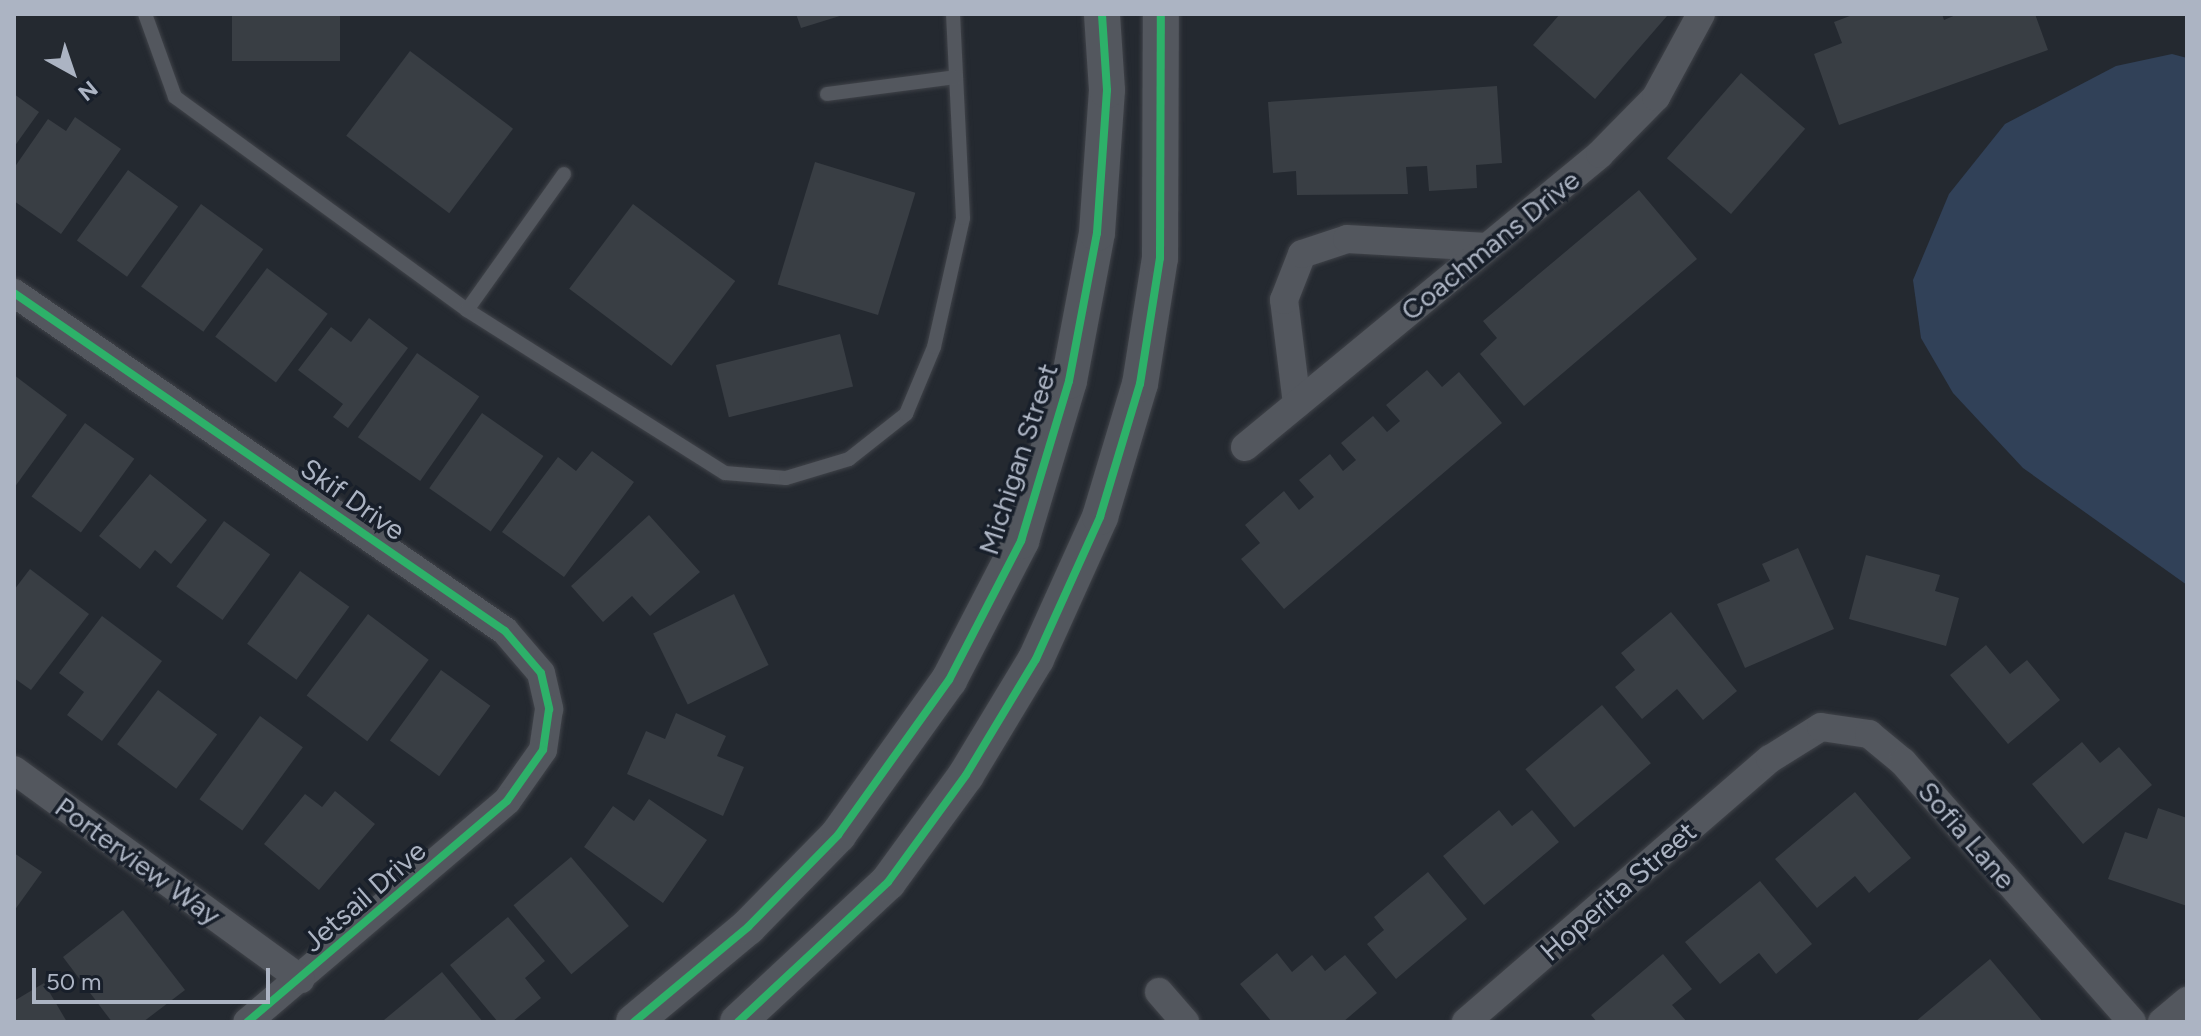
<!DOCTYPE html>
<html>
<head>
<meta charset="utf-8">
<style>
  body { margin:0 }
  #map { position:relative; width:2201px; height:1036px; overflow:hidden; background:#242930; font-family:Figtree,sans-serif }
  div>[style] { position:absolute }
  .water>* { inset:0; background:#314158 }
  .building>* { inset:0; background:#393e44; transform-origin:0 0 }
  .roads { filter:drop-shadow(0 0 2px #404349) drop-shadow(0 0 2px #404349) }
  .service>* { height:14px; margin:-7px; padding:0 7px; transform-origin:7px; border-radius:7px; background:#53575e }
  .minor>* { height:28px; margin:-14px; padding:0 14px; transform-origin:14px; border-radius:14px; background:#53575e }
  .tertiary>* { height:36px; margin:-18px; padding:0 18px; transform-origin:18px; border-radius:18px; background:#53575e }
  .cycleway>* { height:8px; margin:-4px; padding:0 4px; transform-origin:4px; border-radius:4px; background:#2db169 }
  span { translate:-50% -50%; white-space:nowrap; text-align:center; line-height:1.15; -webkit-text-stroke:7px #181f2a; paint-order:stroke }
  .street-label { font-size:28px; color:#acb4c3 }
  .frame { position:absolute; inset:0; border:16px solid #acb4c3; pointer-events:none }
  .north { position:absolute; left:32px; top:32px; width:80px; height:80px; -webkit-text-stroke:6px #181f2a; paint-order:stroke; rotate:140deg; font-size:22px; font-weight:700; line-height:32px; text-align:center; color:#acb4c3 }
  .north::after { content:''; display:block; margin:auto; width:28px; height:36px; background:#acb4c3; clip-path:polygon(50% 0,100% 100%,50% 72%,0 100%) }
  .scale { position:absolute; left:32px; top:968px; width:238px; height:36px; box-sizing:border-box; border:4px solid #acb4c3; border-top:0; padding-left:10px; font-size:24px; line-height:28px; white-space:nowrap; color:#acb4c3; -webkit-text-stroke:6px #181f2a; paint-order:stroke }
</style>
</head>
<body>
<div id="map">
  <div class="water">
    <i style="clip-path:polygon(2172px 54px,2187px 58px,2187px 585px,2023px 468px,1953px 393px,1921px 338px,1913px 280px,1949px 194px,2005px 124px,2116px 66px)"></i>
  </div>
  <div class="building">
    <i style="left:232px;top:14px;width:108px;height:47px"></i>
    <i style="clip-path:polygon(796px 14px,842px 14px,843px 15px,801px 28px)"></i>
    <i style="clip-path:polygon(1560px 14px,1665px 14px,1667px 16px,1595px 99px,1533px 45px)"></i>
    <i style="clip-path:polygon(1855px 14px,1942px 14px,1944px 20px,1958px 14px,2035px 14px,2048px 50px,1839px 125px,1814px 54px,1842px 43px,1834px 22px)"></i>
    <i style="left:410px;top:51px;width:129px;height:106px;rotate:37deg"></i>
    <i style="left:1741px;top:73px;width:85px;height:113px;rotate:41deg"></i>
    <i style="clip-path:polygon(1497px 86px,1502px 163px,1476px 165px,1477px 188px,1429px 191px,1427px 166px,1406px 167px,1408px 194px,1297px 195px,1296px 171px,1273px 173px,1268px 102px)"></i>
    <i style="clip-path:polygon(14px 94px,39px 112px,14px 147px)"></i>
    <i style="clip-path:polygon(75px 117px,121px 149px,61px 234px,14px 201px,14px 168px,48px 119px,66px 131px)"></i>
    <i style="left:815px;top:162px;width:105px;height:128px;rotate:17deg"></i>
    <i style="left:128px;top:170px;width:62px;height:87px;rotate:36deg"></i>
    <i style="clip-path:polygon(1639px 190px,1697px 259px,1524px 406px,1480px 354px,1497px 338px,1483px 321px)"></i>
    <i style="left:201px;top:204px;width:77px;height:102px;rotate:36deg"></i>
    <i style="left:633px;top:204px;width:128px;height:106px;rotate:37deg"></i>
    <i style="left:267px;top:268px;width:76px;height:86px;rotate:37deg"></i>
    <i style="clip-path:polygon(369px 318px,408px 348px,348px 428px,333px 417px,343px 404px,298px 370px,331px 327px,351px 342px)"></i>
    <i style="left:840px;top:334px;width:54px;height:128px;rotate:76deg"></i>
    <i style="left:417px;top:353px;width:76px;height:103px;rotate:35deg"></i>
    <i style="clip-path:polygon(1427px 370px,1442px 387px,1459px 372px,1502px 423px,1284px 609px,1241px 559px,1260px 543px,1245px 525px,1284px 491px,1299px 510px,1314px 497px,1299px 480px,1330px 454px,1343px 471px,1356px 460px,1341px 443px,1373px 416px,1387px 432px,1400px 421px,1386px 405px)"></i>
    <i style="clip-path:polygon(14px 375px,67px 415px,14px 488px)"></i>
    <i style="left:482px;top:413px;width:75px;height:92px;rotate:35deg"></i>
    <i style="left:85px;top:423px;width:61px;height:91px;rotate:36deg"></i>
    <i style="clip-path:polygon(592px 451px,634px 482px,564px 577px,502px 532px,558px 457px,576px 471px)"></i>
    <i style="clip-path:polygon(150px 474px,207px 520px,171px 564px,155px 550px,140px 569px,99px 536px)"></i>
    <i style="clip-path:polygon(649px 515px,700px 572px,650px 616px,632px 596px,603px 622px,571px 586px)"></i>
    <i style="left:224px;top:521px;width:57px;height:81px;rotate:36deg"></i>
    <i style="clip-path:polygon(1798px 548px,1834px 629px,1745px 668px,1717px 604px,1770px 581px,1762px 564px)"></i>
    <i style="clip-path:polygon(1866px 555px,1940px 575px,1935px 591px,1959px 598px,1946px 646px,1849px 619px)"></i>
    <i style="clip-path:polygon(30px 569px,89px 614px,31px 690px,14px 678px,14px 590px)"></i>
    <i style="left:300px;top:571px;width:61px;height:90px;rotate:36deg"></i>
    <i style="left:734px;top:594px;width:79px;height:90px;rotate:64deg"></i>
    <i style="clip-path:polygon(1671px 612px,1737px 691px,1703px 720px,1677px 689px,1642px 719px,1615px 687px,1635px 670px,1621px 653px)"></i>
    <i style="left:368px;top:614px;width:76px;height:102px;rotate:37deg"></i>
    <i style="clip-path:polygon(102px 616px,162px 661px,102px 741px,67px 715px,84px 692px,59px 673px)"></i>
    <i style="clip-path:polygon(1986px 645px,2010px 674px,2027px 660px,2060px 700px,2008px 744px,1950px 675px)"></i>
    <i style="left:441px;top:670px;width:61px;height:87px;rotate:36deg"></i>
    <i style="left:158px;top:690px;width:74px;height:68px;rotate:37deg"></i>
    <i style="left:1602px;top:705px;width:76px;height:100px;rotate:50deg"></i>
    <i style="clip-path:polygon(676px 713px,726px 736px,717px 756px,744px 767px,723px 816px,627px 774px,646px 731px,665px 739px)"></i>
    <i style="left:260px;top:716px;width:53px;height:103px;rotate:36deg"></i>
    <i style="clip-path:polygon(2082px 742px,2100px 763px,2119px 747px,2152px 785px,2083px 844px,2032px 784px)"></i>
    <i style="clip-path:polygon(335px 791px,375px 824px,319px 890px,264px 844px,305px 794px,322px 807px)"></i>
    <i style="clip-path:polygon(1855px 792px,1911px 858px,1869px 893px,1855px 876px,1817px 908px,1775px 859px)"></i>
    <i style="clip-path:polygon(649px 799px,707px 840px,663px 903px,584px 847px,613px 806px,634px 821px)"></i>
    <i style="clip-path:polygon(2158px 808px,2187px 818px,2187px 906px,2108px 879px,2125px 832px,2147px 839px)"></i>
    <i style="clip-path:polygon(1499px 810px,1512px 826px,1532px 810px,1559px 842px,1484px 905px,1443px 856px)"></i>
    <i style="clip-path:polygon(14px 853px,42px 872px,14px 911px)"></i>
    <i style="left:571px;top:857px;width:90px;height:75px;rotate:50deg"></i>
    <i style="clip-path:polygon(1428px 872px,1467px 919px,1396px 979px,1367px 944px,1384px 930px,1374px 917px)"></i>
    <i style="clip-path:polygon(1760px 881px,1812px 944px,1776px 974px,1759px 953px,1720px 984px,1685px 942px)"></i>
    <i style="clip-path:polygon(123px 910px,185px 990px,143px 1022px,112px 1022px,63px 957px)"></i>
    <i style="clip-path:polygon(508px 917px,545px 961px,525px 978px,541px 998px,512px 1022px,498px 1022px,450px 965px)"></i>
    <i style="clip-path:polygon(1277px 953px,1292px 972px,1312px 955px,1325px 971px,1345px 955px,1377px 993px,1343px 1022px,1272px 1022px,1240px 984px)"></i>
    <i style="clip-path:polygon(1663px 954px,1692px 989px,1672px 1005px,1687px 1022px,1597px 1022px,1591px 1015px)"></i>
    <i style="clip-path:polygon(1990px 959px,2043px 1022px,1915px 1022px)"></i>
    <i style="clip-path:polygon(442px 972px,483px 1022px,385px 1022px,384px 1020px)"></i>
    <i style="clip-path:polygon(44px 983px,67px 1022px,14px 1022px,14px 1001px)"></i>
  </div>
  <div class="roads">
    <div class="service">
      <i style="left:145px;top:14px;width:88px;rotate:70.1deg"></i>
      <i style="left:175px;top:97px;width:361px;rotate:36.1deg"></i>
      <i style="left:467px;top:310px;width:305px;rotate:32.3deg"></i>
      <i style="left:725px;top:473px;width:61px;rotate:4.7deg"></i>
      <i style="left:786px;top:478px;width:66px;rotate:-16.8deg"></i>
      <i style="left:849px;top:459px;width:73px;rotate:-38.3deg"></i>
      <i style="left:906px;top:414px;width:73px;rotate:-67.3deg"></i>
      <i style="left:934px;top:347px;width:132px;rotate:-77.3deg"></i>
      <i style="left:963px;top:218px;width:204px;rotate:-92.8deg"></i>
      <i style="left:827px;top:94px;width:130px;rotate:-7.5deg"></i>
      <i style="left:467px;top:310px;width:167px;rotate:-54.5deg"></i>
    </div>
    <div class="minor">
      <i style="left:14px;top:293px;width:596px;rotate:34.54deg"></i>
      <i style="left:505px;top:631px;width:55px;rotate:49.4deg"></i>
      <i style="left:541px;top:673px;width:37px;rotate:77deg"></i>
      <i style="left:549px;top:709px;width:41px;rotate:98.3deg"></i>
      <i style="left:543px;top:750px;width:62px;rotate:125.2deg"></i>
      <i style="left:507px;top:801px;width:341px;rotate:139.6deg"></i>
      <i style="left:1297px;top:404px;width:105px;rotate:-97.1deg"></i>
      <i style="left:1284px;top:300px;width:49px;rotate:-68.6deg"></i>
      <i style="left:1302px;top:254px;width:47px;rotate:-18.4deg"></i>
      <i style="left:1347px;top:239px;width:140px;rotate:3.3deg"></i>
      <i style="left:1245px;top:447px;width:460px;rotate:-39.5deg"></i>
      <i style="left:1600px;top:154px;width:80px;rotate:-45.5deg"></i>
      <i style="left:1656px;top:97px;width:94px;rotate:-61.5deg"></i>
      <i style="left:14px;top:770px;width:355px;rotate:36.1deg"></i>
      <i style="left:1159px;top:992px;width:40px;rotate:49deg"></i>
      <i style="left:1466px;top:1022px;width:402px;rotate:-40.9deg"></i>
      <i style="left:1770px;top:759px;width:60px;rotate:-32.1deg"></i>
      <i style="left:1821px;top:727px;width:49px;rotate:8.3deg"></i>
      <i style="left:1869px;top:734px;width:44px;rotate:39.5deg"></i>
      <i style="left:1903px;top:762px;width:346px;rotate:48.6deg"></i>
      <i style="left:2162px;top:1022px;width:33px;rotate:-40deg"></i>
    </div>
    <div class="tertiary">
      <i style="left:634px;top:1022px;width:148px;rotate:-39.8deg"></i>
      <i style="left:748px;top:927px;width:129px;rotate:-45.6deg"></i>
      <i style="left:838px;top:835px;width:191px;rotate:-54.4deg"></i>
      <i style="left:949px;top:680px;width:157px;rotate:-62.6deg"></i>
      <i style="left:1021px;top:541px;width:167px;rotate:-73.3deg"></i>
      <i style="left:1069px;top:381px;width:151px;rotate:-79.3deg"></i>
      <i style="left:1097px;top:233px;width:143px;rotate:-86deg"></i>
      <i style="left:1107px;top:90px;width:76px;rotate:-93.8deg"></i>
      <i style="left:738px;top:1022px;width:205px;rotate:-43deg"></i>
      <i style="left:888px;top:882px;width:132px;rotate:-53.9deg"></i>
      <i style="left:966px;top:775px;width:135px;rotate:-58.9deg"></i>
      <i style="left:1036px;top:659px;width:156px;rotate:-65.7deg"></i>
      <i style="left:1100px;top:517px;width:139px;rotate:-73.3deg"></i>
      <i style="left:1140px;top:384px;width:128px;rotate:-81deg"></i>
      <i style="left:1160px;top:258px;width:244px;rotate:-89.8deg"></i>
    </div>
  </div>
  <div class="cycleway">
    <i style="left:14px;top:293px;width:596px;rotate:34.54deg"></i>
    <i style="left:505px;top:631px;width:55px;rotate:49.4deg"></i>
    <i style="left:541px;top:673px;width:37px;rotate:77deg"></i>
    <i style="left:549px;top:709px;width:41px;rotate:98.3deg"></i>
    <i style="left:543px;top:750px;width:62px;rotate:125.2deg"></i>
    <i style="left:507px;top:801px;width:341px;rotate:139.6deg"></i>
    <i style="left:634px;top:1022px;width:148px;rotate:-39.8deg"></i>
    <i style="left:748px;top:927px;width:129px;rotate:-45.6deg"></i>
    <i style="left:838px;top:835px;width:191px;rotate:-54.4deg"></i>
    <i style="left:949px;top:680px;width:157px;rotate:-62.6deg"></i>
    <i style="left:1021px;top:541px;width:167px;rotate:-73.3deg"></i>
    <i style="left:1069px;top:381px;width:151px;rotate:-79.3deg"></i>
    <i style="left:1097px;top:233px;width:143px;rotate:-86deg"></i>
    <i style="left:1107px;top:90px;width:76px;rotate:-93.8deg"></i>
    <i style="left:738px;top:1022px;width:205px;rotate:-43deg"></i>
    <i style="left:888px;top:882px;width:132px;rotate:-53.9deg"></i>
    <i style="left:966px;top:775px;width:135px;rotate:-58.9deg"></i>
    <i style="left:1036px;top:659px;width:156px;rotate:-65.7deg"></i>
    <i style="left:1100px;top:517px;width:139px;rotate:-73.3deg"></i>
    <i style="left:1140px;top:384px;width:128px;rotate:-81deg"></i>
    <i style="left:1160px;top:258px;width:244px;rotate:-89.8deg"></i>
  </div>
  <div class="street-label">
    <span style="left:1490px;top:245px;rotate:-39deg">Coachmans Drive</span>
    <span style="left:1018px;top:459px;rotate:-72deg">Michigan Street</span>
    <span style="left:353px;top:499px;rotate:35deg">Skif Drive</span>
    <span style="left:1967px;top:835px;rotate:49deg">Sofia Lane</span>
    <span style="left:138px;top:861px;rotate:36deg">Porterview Way</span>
    <span style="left:1618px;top:891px;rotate:-41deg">Hoperita Street</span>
    <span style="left:364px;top:896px;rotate:-41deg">Jetsail Drive</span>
  </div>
  <div class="frame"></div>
  <div class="north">N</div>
  <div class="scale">50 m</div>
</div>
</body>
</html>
